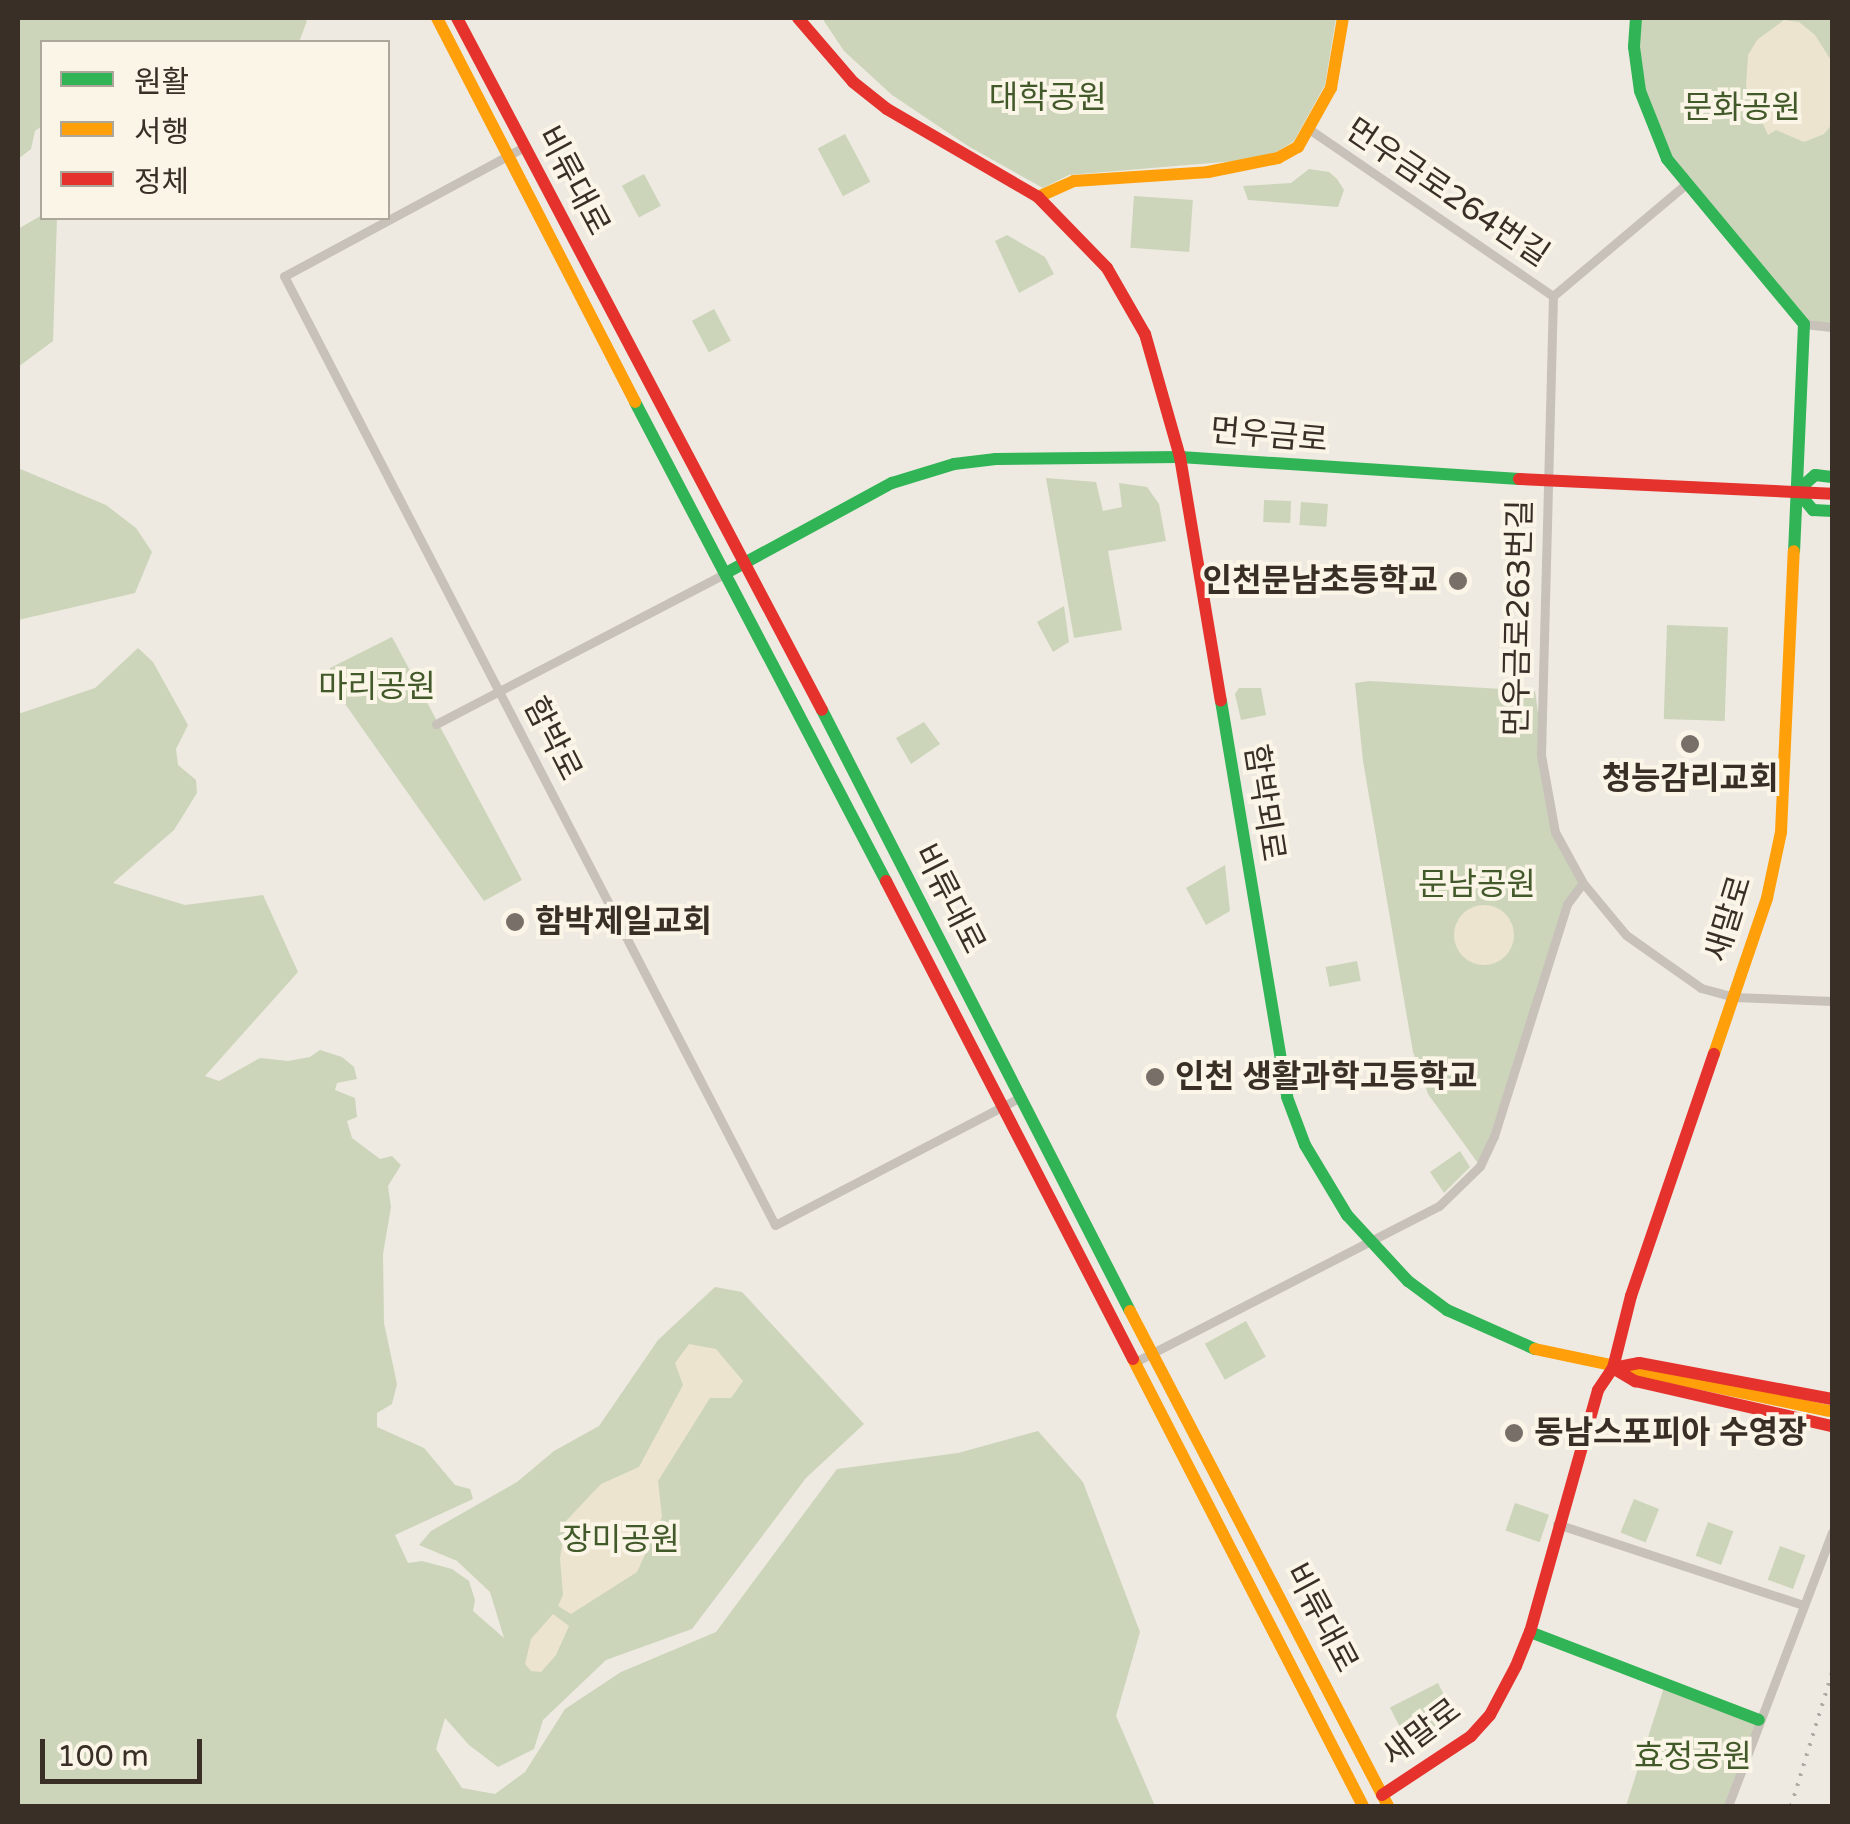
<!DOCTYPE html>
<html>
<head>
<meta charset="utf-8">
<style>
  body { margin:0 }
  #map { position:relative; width:1850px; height:1824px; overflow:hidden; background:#eeeae1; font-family:"Varela Round","Noto Sans KR",sans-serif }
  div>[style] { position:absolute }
  .green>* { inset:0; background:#ccd5ba; transform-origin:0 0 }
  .plaza>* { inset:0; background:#ede4cf }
  .round { border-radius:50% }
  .street>* { height:9px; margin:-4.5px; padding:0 4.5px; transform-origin:4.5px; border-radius:4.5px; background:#c7c1ba }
  .fast>* { height:12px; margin:-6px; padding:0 6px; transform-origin:6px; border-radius:6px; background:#30b455 }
  .slow>* { height:12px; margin:-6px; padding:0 6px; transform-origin:6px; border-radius:6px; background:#ff9f0a }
  .jam>* { height:12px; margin:-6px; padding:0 6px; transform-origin:6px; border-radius:6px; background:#e5322d }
  .rail>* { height:4px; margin-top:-2px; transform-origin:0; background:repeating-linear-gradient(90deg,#afaaa4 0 2.5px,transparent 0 10.5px) }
  .dots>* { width:28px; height:28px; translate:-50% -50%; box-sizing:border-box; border:5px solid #fbf5e8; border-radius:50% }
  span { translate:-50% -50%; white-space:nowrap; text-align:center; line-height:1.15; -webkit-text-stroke:8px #fbf5e8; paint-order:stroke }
  .park-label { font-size:32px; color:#425929 }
  .street-label { font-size:32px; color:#392f27 }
  .poi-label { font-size:32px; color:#392f27; font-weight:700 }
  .right { translate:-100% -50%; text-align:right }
  .left { translate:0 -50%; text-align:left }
  .frame { position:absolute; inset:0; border:20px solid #392f27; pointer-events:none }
  .legend { position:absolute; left:40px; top:40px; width:350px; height:180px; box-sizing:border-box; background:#fbf5e8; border:2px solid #ada69b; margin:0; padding:12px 18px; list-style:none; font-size:30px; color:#392f27 }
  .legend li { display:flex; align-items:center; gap:20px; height:50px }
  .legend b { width:50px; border:2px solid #ada69b }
  .scale { position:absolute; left:40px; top:1739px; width:162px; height:45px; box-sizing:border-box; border:5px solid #392f27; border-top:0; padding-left:12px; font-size:30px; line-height:35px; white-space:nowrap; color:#392f27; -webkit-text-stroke:8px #fbf5e8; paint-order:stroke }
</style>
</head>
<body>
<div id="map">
  <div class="green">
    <i style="clip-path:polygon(18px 18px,303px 18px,307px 21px,299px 42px,42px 42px,42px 126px,35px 131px,31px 149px,18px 159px)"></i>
    <i style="clip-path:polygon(822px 18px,1336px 18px,1325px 85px,1294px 141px,1275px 153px,1235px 161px,1069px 175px,1043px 188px,968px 146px,892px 95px,844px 51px)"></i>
    <i style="clip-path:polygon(1636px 18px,1832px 18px,1832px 327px,1804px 324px,1685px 185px,1640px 91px)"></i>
    <i style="left:845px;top:134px;width:54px;height:31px;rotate:62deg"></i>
    <i style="clip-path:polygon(1309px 169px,1329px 172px,1337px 179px,1344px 190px,1338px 207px,1248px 200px,1243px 186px,1291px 183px)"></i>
    <i style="left:644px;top:174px;width:36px;height:25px;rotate:62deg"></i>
    <i style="left:1134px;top:196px;width:59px;height:52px;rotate:4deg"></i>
    <i style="clip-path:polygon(42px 215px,57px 218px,53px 341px,18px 367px,18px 229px)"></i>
    <i style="clip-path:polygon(1007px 235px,1045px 257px,1054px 274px,1019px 293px,995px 241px)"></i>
    <i style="left:714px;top:309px;width:36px;height:25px;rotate:62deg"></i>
    <i style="clip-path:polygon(18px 468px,106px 505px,136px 528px,152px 552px,135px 593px,18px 620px)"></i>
    <i style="clip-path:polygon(1046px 478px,1096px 482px,1103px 511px,1122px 507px,1119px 483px,1147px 487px,1159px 504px,1166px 541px,1108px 551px,1122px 630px,1074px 638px)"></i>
    <i style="left:1264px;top:500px;width:27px;height:22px;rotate:2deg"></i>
    <i style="left:1301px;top:502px;width:27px;height:23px;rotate:4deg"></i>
    <i style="clip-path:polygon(1064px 606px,1069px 642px,1053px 652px,1037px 622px)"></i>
    <i style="left:1667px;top:625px;width:61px;height:94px;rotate:2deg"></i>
    <i style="clip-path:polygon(392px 637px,522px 880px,484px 901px,331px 684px,330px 668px)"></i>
    <i style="clip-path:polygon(138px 648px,153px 662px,188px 725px,176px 749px,178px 765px,196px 780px,197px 793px,174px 830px,113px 883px,185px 905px,263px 895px,298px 972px,205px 1076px,219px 1081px,260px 1058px,288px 1061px,310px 1057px,320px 1050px,342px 1057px,354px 1067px,357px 1079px,337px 1083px,335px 1090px,355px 1098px,357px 1117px,347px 1121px,352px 1138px,380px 1159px,392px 1156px,401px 1165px,388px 1186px,391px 1207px,383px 1254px,384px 1323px,397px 1384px,392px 1404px,377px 1413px,377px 1427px,424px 1448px,455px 1485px,470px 1489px,473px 1499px,395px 1535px,408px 1563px,422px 1561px,452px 1569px,469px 1581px,475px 1600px,473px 1611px,504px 1638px,490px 1592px,457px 1561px,419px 1545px,431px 1531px,517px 1482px,554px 1451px,599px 1426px,658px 1340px,715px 1287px,742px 1292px,864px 1424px,806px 1478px,692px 1629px,606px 1660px,543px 1720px,534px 1749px,498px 1767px,469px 1745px,445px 1718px,436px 1749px,462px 1788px,495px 1794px,525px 1772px,565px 1709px,621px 1672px,716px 1632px,837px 1469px,958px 1453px,1038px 1431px,1083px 1482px,1140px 1632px,1116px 1716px,1155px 1806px,18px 1806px,18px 714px,95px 688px)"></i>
    <i style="clip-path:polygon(1370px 681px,1535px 691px,1555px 832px,1583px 883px,1567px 904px,1480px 1166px,1428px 1094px,1413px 1052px,1363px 761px,1355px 683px)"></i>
    <i style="clip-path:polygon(1239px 688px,1261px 688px,1266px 715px,1241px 720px,1235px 694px)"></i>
    <i style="clip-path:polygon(924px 722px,940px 744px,911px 764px,896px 738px)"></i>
    <i style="clip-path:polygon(1225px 865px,1230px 911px,1206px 925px,1186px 888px)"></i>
    <i style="left:1357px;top:961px;width:20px;height:32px;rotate:79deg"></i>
    <i style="clip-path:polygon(1460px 1151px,1470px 1167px,1444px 1193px,1430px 1172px)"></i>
    <i style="left:1246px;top:1321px;width:41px;height:47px;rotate:61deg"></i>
    <i style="left:1634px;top:1499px;width:27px;height:36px;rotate:22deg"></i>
    <i style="left:1515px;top:1503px;width:36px;height:29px;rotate:19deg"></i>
    <i style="left:1708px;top:1522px;width:27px;height:36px;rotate:20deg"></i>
    <i style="left:1780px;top:1546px;width:27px;height:36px;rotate:20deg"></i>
    <i style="left:1438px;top:1683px;width:39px;height:54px;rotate:63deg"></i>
    <i style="clip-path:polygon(1665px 1684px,1759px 1720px,1728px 1806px,1626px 1806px)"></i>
  </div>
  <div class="plaza">
    <i style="clip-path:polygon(1784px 20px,1799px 22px,1815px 35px,1832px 62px,1832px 124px,1824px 134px,1804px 142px,1776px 130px,1768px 135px,1746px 87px,1748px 55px,1757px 40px)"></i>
    <i class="round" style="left:1454px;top:905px;width:60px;height:60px"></i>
    <i style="clip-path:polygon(689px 1344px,716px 1349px,743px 1381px,731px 1398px,710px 1398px,658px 1481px,662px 1517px,637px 1572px,571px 1614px,558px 1606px,563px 1595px,560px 1558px,566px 1521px,601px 1484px,639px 1467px,683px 1385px,675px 1363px)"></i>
    <i style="clip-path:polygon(553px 1614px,569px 1626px,556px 1655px,541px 1672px,531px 1671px,525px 1664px,531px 1639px)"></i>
  </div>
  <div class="street">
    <i style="left:1309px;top:129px;width:296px;rotate:34.4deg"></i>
    <i style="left:1553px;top:296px;width:459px;rotate:91.5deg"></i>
    <i style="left:1541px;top:755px;width:78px;rotate:79.7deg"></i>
    <i style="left:1555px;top:832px;width:58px;rotate:61.2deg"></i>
    <i style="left:1583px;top:883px;width:67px;rotate:50.4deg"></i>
    <i style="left:1626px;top:935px;width:92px;rotate:35.2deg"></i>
    <i style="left:1701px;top:988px;width:34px;rotate:15deg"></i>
    <i style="left:1734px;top:997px;width:98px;rotate:2.3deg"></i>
    <i style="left:524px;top:147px;width:272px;rotate:151.7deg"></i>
    <i style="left:284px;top:276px;width:1068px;rotate:62.64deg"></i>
    <i style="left:775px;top:1225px;width:275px;rotate:-27.5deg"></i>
    <i style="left:1553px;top:296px;width:172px;rotate:-40.1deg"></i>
    <i style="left:1804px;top:324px;width:28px;rotate:6deg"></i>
    <i style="left:436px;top:724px;width:327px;rotate:-27.5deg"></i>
    <i style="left:1135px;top:1362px;width:342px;rotate:-27.2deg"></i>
    <i style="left:1439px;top:1206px;width:57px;rotate:-44.3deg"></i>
    <i style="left:1480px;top:1166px;width:33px;rotate:-65deg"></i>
    <i style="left:1494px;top:1136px;width:243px;rotate:-72.5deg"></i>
    <i style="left:1567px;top:904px;width:26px;rotate:-53deg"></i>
    <i style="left:1557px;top:1524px;width:260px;rotate:18.2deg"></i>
    <i style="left:1728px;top:1806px;width:293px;rotate:-69.2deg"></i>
  </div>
  <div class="fast">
    <i style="left:1636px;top:18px;width:29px;rotate:94deg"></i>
    <i style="left:1634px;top:47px;width:44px;rotate:82.2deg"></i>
    <i style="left:1640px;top:91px;width:73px;rotate:68.3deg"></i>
    <i style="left:1667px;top:159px;width:214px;rotate:50.3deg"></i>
    <i style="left:1804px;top:324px;width:227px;rotate:92.5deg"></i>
    <i style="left:635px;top:402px;width:541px;rotate:62.35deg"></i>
    <i style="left:1832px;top:477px;width:17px;rotate:-173deg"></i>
    <i style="left:1815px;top:475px;width:24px;rotate:138deg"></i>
    <i style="left:1797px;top:491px;width:25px;rotate:50deg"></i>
    <i style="left:1813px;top:510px;width:19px;rotate:3deg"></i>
    <i style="left:726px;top:573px;width:189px;rotate:-28.5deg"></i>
    <i style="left:892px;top:483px;width:65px;rotate:-17deg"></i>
    <i style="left:954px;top:464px;width:42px;rotate:-6.8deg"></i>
    <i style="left:996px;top:459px;width:184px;rotate:-0.6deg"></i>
    <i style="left:1180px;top:457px;width:340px;rotate:3.7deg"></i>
    <i style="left:1221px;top:701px;width:401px;rotate:80.5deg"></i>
    <i style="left:1287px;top:1097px;width:51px;rotate:69.4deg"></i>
    <i style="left:1305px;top:1145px;width:82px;rotate:59deg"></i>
    <i style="left:1347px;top:1215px;width:90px;rotate:47.3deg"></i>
    <i style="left:1408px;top:1281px;width:49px;rotate:36.6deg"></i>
    <i style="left:1447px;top:1310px;width:96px;rotate:23.9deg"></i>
    <i style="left:822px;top:710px;width:675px;rotate:62.87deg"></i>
    <i style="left:1530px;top:1632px;width:245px;rotate:21deg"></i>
  </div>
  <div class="slow">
    <i style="left:437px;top:18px;width:432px;rotate:62.7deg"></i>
    <i style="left:1038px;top:197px;width:39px;rotate:-24deg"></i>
    <i style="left:1074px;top:181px;width:134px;rotate:-3.8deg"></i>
    <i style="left:1208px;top:172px;width:71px;rotate:-11.3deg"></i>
    <i style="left:1278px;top:158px;width:23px;rotate:-29deg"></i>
    <i style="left:1298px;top:147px;width:68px;rotate:-60.8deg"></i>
    <i style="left:1331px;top:88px;width:71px;rotate:-80.3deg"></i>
    <i style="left:1714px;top:1054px;width:165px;rotate:-71.2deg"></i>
    <i style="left:1767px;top:898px;width:67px;rotate:-78deg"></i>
    <i style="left:1781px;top:832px;width:281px;rotate:-87.4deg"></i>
    <i style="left:1130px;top:1311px;width:558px;rotate:62.47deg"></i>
    <i style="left:1535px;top:1349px;width:300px;rotate:11.9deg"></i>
    <i style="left:1133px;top:1359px;width:503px;rotate:62.77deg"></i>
  </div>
  <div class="jam">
    <i style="left:457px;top:18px;width:782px;rotate:62.19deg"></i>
    <i style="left:798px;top:18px;width:84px;rotate:49.3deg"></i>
    <i style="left:853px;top:82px;width:43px;rotate:38.5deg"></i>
    <i style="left:887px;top:109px;width:175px;rotate:30.2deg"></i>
    <i style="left:1038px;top:197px;width:99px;rotate:45.8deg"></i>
    <i style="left:1107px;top:268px;width:76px;rotate:60.1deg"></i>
    <i style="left:1145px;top:334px;width:128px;rotate:74.1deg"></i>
    <i style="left:1180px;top:457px;width:247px;rotate:80.5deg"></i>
    <i style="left:1519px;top:479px;width:313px;rotate:2.7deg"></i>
    <i style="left:886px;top:881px;width:538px;rotate:62.67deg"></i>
    <i style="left:1832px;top:1399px;width:196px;rotate:-169.4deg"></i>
    <i style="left:1639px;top:1363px;width:26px;rotate:169deg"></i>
    <i style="left:1613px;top:1368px;width:26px;rotate:31deg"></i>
    <i style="left:1635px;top:1381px;width:202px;rotate:12.9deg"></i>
    <i style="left:1382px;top:1795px;width:107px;rotate:-33.5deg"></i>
    <i style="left:1471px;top:1736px;width:28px;rotate:-48deg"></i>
    <i style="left:1490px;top:1715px;width:55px;rotate:-62deg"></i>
    <i style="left:1516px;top:1666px;width:37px;rotate:-68deg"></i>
    <i style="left:1530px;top:1632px;width:251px;rotate:-74.3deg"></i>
    <i style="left:1598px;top:1390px;width:27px;rotate:-56deg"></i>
    <i style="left:1613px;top:1368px;width:74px;rotate:-76deg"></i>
    <i style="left:1631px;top:1296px;width:256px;rotate:-71.1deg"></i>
  </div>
  <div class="rail">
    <i style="left:1791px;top:1806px;width:139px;rotate:-72.9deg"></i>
  </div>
  <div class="dots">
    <i style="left:1458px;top:581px;background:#787068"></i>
    <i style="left:1690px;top:744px;background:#787068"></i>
    <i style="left:515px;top:922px;background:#787068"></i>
    <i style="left:1155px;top:1077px;background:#787068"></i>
    <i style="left:1514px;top:1433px;background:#787068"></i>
  </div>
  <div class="park-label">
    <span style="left:1048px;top:98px">대학공원</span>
    <span style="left:1742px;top:108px">문화공원</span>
    <span style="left:377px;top:687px">마리공원</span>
    <span style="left:1477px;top:885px">문남공원</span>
    <span style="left:621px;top:1540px">장미공원</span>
    <span style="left:1693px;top:1757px">효정공원</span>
  </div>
  <div class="street-label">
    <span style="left:573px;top:181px;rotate:62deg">비류대로</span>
    <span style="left:1447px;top:193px;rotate:34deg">먼우금로264번길</span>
    <span style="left:1269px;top:436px;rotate:5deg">먼우금로</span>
    <span style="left:1519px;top:618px;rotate:-89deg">먼우금로263번길</span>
    <span style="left:552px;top:739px;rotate:63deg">함박로</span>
    <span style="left:1264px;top:803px;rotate:81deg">함박뫼로</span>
    <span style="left:949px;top:899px;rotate:63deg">비류대로</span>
    <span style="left:1729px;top:919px;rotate:-73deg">새말로</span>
    <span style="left:1321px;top:1618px;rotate:62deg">비류대로</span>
    <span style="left:1422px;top:1733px;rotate:-37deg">새말로</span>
  </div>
  <div class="poi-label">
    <span class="right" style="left:1438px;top:581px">인천문남초등학교</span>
    <span style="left:1690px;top:779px">청능감리교회</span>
    <span class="left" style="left:535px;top:922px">함박제일교회</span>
    <span class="left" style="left:1175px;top:1077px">인천 생활과학고등학교</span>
    <span class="left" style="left:1534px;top:1433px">동남스포피아 수영장</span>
  </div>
  <div class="frame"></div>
  <ul class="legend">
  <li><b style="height:12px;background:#30b455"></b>원활</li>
  <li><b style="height:12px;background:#ff9f0a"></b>서행</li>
  <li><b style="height:12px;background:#e5322d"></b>정체</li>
  </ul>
  <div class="scale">100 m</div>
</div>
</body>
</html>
